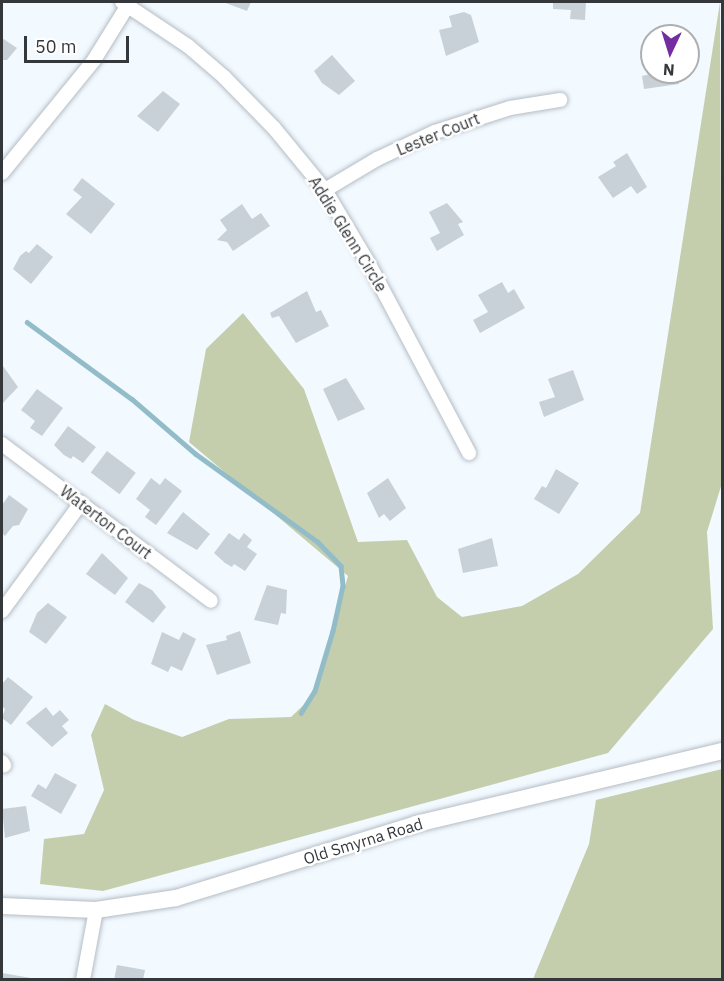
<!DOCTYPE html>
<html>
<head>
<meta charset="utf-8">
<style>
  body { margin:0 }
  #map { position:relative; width:724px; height:981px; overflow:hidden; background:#f2f9ff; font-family:"IBM Plex Sans",sans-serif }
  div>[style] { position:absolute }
  .green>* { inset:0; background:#c5ceac }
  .stream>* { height:4.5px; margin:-2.25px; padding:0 2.25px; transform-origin:2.25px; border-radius:2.25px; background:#92bdc8 }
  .building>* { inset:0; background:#c9d1d8; transform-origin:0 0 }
  .roads { filter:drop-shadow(0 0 2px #b5bdc4) drop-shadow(0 0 2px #b5bdc4) }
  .minor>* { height:14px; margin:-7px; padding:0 7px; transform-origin:7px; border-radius:7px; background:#fff }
  .tertiary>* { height:16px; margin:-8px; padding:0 8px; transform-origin:8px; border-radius:8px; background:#fff }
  span { translate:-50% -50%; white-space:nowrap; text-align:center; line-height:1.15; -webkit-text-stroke:5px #fff; paint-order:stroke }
  .street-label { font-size:16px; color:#35383b }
  .frame { position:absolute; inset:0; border:3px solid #35383b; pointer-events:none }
  .north { position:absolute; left:640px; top:24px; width:60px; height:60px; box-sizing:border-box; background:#fff; border:2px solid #aeafb1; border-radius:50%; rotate:184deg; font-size:16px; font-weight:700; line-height:24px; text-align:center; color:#35383b }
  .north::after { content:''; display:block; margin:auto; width:21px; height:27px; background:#732da1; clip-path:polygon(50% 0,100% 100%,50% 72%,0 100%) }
  .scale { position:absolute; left:24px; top:36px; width:105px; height:27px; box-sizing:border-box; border:3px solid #35383b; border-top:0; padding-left:8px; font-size:18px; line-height:21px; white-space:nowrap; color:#35383b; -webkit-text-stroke:4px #fff; paint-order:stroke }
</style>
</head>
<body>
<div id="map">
  <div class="green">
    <i style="clip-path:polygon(720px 2px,722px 483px,707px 532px,713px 629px,608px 753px,103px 891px,40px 884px,44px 839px,84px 834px,104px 790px,91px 735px,105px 704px,134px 720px,182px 737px,229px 719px,291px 717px,313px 696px,348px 576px,189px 442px,206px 349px,243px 313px,304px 389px,358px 542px,407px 540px,437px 597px,462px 617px,522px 606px,578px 574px,640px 513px)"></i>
    <i style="clip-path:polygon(722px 769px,722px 979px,533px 979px,589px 844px,596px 800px)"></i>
  </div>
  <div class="stream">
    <i style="left:27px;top:322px;width:130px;rotate:36.3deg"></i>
    <i style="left:132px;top:399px;width:84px;rotate:40.7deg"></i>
    <i style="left:196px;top:454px;width:150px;rotate:35.8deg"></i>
    <i style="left:318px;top:542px;width:33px;rotate:46deg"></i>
    <i style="left:341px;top:566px;width:20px;rotate:84deg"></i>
    <i style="left:343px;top:586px;width:46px;rotate:102.5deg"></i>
    <i style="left:333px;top:631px;width:63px;rotate:106.7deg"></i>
    <i style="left:315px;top:691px;width:26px;rotate:122deg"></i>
  </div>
  <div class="building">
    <i style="clip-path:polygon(223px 2px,251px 2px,247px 11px)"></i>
    <i style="clip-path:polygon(553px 2px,586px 2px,585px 20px,570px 19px,571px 10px,553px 9px)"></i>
    <i style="clip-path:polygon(464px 12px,471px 15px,479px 42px,446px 56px,439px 30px,452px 27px,449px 16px)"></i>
    <i style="clip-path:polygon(2px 38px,17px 48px,7px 60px,2px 60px)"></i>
    <i style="clip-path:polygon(652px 41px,652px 72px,677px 72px,679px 84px,644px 89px,642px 76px,651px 74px,642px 43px)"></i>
    <i style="clip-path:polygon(332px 55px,355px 81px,339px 95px,322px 83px,314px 71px)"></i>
    <i style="clip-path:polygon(163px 91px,180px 104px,158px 132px,137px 116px)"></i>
    <i style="clip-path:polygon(627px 153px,647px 187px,637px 194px,631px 186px,613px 198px,598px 177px,616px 166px,613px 162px)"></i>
    <i style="clip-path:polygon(82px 178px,115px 204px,91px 234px,66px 214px,82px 197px,73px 190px)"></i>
    <i style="clip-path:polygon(447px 203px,463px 222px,458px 224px,464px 235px,437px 251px,430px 238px,440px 233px,429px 212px)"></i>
    <i style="clip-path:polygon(242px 204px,252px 219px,261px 213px,270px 226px,233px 251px,227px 242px,217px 240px,227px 230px,220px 220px)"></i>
    <i style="clip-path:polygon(37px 244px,53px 257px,31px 284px,13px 269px,20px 256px,26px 251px,29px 253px)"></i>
    <i style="clip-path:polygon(502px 282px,508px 293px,514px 289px,525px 308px,480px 333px,473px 320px,488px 312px,478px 295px)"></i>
    <i style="clip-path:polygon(307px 291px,316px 312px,321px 310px,329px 326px,296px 343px,279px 316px,272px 318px,270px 313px)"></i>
    <i style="clip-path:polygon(3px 366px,18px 387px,2px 404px,2px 367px)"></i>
    <i style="clip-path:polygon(573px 370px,584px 400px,544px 417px,539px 402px,555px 397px,548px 379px)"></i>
    <i style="clip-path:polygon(346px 378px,365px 409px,338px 421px,323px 389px)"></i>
    <i style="clip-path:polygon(37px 389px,63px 408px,42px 436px,30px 428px,35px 421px,21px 410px)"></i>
    <i style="clip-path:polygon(68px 426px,96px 447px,83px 463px,73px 456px,71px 459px,64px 455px,54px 445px)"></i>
    <i style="left:107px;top:451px;width:36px;height:27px;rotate:37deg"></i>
    <i style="clip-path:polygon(556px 469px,579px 483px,559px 514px,534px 499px,542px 486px,546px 488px)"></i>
    <i style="clip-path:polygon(151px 478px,160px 485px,165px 478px,182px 491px,156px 525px,145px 517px,150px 510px,136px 499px)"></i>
    <i style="clip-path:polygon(388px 478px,406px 508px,390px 521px,384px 514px,379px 518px,367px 493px)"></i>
    <i style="clip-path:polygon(9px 495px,28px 509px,19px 525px,13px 526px,5px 536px,2px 533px,2px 505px)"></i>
    <i style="clip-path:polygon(183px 512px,210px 534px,197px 550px,167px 533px)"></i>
    <i style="clip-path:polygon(229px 533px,239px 540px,244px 533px,252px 540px,247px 547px,257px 554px,245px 571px,234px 564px,232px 567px,225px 563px,214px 553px)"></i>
    <i style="clip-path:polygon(492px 538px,498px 566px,463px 573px,458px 549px)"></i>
    <i style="clip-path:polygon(102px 553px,128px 578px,115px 595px,86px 574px)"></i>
    <i style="clip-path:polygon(139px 583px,152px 590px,166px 607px,153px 623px,125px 602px)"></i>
    <i style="clip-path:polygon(267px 585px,287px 590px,286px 614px,281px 613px,278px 625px,254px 620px)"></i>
    <i style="clip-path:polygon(48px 603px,67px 617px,46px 644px,29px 632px,37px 613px)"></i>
    <i style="clip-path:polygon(240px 631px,251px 663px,217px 675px,206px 645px,227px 640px,226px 636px)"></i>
    <i style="clip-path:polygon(162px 632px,179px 640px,183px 632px,196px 639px,182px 671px,171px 666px,168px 672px,151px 664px)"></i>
    <i style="clip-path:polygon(8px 677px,33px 697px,11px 725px,2px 718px,5px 709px,2px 706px,2px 684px)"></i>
    <i style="clip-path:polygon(46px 707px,53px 716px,60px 710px,69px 720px,62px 726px,68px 733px,52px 747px,26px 723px)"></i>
    <i style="clip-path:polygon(55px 773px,77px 785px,61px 814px,31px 796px,38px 784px,46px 789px)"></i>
    <i style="clip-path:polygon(26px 806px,30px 831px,5px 838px,2px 809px)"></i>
    <i style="clip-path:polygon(117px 965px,145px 970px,143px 980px,114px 980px)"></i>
    <i style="clip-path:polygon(2px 973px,31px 978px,30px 980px,2px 980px)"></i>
  </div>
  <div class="roads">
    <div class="minor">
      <i style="left:122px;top:2px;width:79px;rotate:33.7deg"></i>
      <i style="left:188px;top:46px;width:48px;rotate:40.7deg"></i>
      <i style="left:224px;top:77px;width:71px;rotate:45.6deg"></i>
      <i style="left:274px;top:128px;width:80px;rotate:50.6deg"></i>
      <i style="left:325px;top:190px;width:86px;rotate:59.3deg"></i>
      <i style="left:369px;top:264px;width:214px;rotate:62.1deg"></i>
      <i style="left:2px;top:173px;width:146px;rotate:-50.8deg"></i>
      <i style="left:94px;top:60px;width:68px;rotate:-58.2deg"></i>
      <i style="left:325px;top:190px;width:61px;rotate:-30.8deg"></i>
      <i style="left:377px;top:159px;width:64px;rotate:-25deg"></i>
      <i style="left:435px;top:132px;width:79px;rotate:-17.7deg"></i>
      <i style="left:510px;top:108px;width:51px;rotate:-9.1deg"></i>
      <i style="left:2px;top:444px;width:261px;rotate:36.9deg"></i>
      <i style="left:2px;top:611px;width:134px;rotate:-53.8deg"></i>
      <i style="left:2px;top:762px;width:4px;rotate:56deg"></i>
      <i style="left:83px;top:980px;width:71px;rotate:-79.5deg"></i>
    </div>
    <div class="tertiary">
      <i style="left:2px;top:906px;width:94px;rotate:2.4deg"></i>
      <i style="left:96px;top:910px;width:81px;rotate:-8.5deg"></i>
      <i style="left:176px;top:898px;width:251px;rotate:-17.1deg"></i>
      <i style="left:416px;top:824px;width:315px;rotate:-13.4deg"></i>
    </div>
  </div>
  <div class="street-label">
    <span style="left:438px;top:134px;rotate:-22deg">Lester Court</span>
    <span style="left:348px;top:234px;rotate:58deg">Addie Glenn Circle</span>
    <span style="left:106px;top:522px;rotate:37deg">Waterton Court</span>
    <span style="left:363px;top:841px;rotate:-17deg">Old Smyrna Road</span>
  </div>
  <div class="frame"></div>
  <div class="north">N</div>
  <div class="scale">50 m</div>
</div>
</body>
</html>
